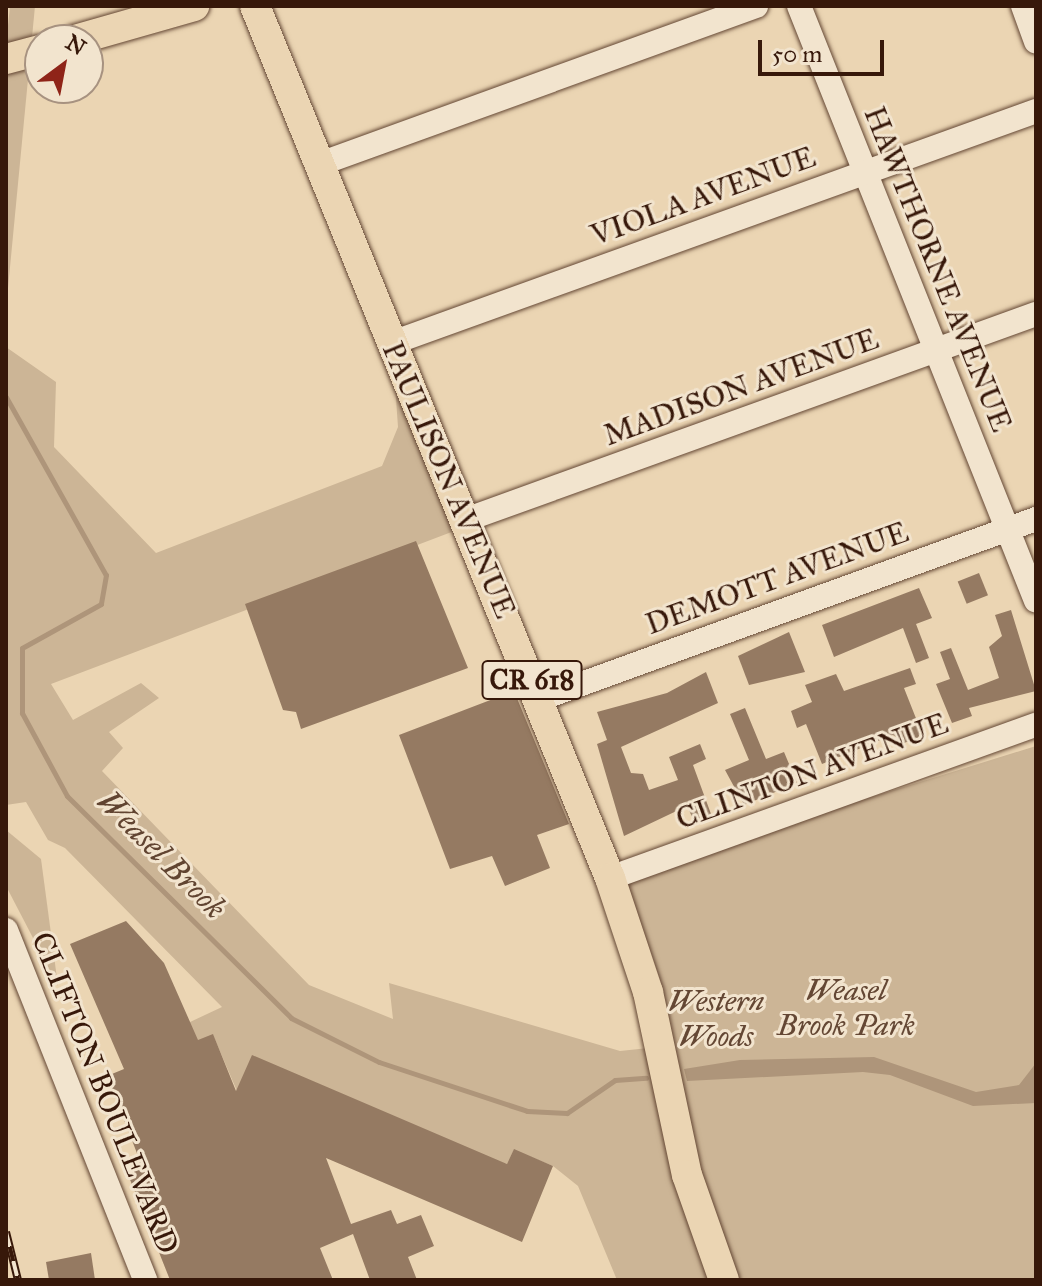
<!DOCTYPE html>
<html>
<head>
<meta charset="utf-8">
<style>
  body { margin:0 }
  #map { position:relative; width:1042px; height:1286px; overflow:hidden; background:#ebd5b3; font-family:"IM FELL Great Primer",serif }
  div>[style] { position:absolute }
  .green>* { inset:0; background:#ccb596 }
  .water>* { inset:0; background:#ae957a }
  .stream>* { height:5px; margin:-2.5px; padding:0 2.5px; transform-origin:2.5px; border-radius:2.5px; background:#ae957a }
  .building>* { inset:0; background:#957a62; transform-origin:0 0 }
  .roads { filter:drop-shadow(0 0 2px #644734) drop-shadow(0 0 2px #644734) }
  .minor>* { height:24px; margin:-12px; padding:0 12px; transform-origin:12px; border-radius:12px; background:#f2e4ce }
  .major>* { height:30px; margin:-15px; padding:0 15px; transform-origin:15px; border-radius:15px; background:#ebd5b3 }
  .rail>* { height:8px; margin-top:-4px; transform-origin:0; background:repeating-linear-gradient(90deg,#f2e4ce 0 15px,#37180a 0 30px); box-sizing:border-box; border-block:2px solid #37180a }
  span { translate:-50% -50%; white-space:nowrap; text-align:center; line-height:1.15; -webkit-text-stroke:6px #f2e4ce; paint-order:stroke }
  .shield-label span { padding:2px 6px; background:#f2e4ce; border:2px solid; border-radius:6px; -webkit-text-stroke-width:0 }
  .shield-label { font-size:28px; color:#37180a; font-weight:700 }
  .street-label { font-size:30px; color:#37180a }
  .park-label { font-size:30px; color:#644734; font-style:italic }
  .water-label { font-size:32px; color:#614431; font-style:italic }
  .frame { position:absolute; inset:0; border:8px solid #37180a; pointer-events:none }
  .north { position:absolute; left:24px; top:24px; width:80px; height:80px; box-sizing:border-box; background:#f2e4ce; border:2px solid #a79280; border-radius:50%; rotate:32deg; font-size:22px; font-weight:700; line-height:32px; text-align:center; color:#37180a }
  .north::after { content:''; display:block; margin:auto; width:28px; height:36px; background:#8f2418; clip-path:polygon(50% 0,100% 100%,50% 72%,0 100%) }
  .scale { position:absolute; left:758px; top:40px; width:126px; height:36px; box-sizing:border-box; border:4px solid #37180a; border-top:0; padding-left:10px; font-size:24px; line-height:28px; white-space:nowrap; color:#37180a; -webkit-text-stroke:6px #f2e4ce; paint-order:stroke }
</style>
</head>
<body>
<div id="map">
  <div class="green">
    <i style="clip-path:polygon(10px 6px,35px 6px,6px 309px,6px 45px)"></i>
    <i style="clip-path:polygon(392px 343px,470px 525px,51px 684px,73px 720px,141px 683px,159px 698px,109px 732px,123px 748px,102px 771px,309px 985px,393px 1019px,389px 983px,620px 1051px,658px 1047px,610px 878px,1036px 746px,1036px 1280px,617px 1280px,578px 1186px,553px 1166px,514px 1150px,507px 1164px,237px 1091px,213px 1035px,181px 1047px,173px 1030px,222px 1007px,65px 848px,48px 840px,26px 802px,6px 805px,6px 347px,56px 382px,54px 447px,156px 553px,382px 466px,398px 427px)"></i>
    <i style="clip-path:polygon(6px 830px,41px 859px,58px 986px,6px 886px)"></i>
  </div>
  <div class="water">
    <i style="clip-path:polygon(874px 1057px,976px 1092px,1019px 1085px,1036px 1063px,1036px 1103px,973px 1106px,890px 1075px,863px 1072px,687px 1081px,684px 1069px,740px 1060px)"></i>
  </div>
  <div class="stream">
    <i style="left:6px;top:397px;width:204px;rotate:60.7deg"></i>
    <i style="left:106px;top:575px;width:29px;rotate:100deg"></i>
    <i style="left:101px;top:604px;width:90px;rotate:150.9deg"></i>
    <i style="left:22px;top:648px;width:65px;rotate:90deg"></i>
    <i style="left:22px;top:713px;width:94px;rotate:61.5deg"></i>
    <i style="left:67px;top:796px;width:315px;rotate:44.7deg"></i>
    <i style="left:291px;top:1018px;width:98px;rotate:26.6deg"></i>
    <i style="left:379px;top:1062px;width:156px;rotate:18.3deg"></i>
    <i style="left:527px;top:1111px;width:40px;rotate:2.9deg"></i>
    <i style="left:567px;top:1113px;width:58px;rotate:-34.5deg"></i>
    <i style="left:615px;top:1080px;width:31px;rotate:-4deg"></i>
  </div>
  <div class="building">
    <i style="clip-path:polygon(416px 541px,468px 668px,301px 729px,296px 712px,283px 710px,245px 604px)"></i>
    <i style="left:979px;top:573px;width:24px;height:23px;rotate:68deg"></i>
    <i style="clip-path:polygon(919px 588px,932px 618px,916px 624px,929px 658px,916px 663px,903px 628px,834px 657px,822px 625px)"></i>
    <i style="clip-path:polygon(1011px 610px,1036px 691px,969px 708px,972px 716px,952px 723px,936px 684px,950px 679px,940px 652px,951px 648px,968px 690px,999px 678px,989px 647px,1002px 636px,995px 615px)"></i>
    <i style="clip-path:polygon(789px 632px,805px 672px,749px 685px,738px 656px)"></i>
    <i style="clip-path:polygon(910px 668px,916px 684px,904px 688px,921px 731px,918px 738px,904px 743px,893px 735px,822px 764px,806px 724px,797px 728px,791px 711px,812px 702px,805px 685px,836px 674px,844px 691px)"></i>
    <i style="clip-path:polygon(706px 672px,718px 703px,621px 747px,631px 773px,643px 774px,649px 790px,678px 780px,669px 757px,700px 744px,706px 759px,693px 765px,711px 814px,694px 821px,687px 806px,624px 836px,597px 744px,607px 740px,597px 712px,667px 693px)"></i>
    <i style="clip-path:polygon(514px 691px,569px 824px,537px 835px,550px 868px,505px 886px,492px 856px,450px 869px,399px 735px)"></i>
    <i style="clip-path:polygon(745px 708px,766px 759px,784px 752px,797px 783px,744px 805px,725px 770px,749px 760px,730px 714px)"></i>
    <i style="clip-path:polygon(126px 921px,164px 963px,198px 1040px,213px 1034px,236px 1091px,252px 1055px,507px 1164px,514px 1149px,553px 1166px,522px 1242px,326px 1158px,351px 1224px,391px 1210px,397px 1224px,421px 1215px,434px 1246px,408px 1257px,417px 1280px,370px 1280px,353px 1234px,320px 1248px,333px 1280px,170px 1280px,125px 1167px,140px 1161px,107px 1076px,124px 1069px,70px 944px)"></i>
    <i style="clip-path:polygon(91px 1253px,95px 1280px,49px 1280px,46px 1262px)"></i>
  </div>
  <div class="roads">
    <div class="minor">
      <i style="left:799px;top:6px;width:640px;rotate:68.28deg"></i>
      <i style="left:1023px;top:6px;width:38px;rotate:70deg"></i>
      <i style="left:317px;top:165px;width:467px;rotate:-19.9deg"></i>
      <i style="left:392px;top:343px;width:685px;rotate:-19.81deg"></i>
      <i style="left:468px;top:519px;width:604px;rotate:-19.85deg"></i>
      <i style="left:540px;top:699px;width:528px;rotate:-19.95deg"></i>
      <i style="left:610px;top:878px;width:453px;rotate:-19.8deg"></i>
      <i style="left:6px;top:930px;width:377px;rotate:68.3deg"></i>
    </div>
    <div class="major">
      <i style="left:255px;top:6px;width:941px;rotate:67.85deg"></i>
      <i style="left:610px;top:878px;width:120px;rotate:71.6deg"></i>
      <i style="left:648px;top:992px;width:187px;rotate:78deg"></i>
      <i style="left:687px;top:1175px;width:111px;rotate:70.6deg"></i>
      <i style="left:75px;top:40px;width:124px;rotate:-15.9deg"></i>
      <i style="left:6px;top:59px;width:35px;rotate:-15deg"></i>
    </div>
  </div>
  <div class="rail">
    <i style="left:6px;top:1232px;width:49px;rotate:76deg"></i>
  </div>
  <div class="shield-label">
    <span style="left:532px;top:680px">CR 618</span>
  </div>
  <div class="street-label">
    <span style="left:703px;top:196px;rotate:-20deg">VIOLA AVENUE</span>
    <span style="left:938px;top:269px;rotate:68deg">HAWTHORNE AVENUE</span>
    <span style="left:741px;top:387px;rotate:-20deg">MADISON AVENUE</span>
    <span style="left:449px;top:480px;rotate:67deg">PAULISON AVENUE</span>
    <span style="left:777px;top:578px;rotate:-20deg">DEMOTT AVENUE</span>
    <span style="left:812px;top:771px;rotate:-20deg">CLINTON AVENUE</span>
    <span style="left:105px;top:1093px;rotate:68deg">CLIFTON BOULEVARD</span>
  </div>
  <div class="park-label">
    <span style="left:846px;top:1007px">Weasel<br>Brook Park</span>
    <span style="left:716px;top:1018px">Western<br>Woods</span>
  </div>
  <div class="water-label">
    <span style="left:161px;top:855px;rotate:45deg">Weasel Brook</span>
  </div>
  <div class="frame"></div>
  <div class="north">N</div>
  <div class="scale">50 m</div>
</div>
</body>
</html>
